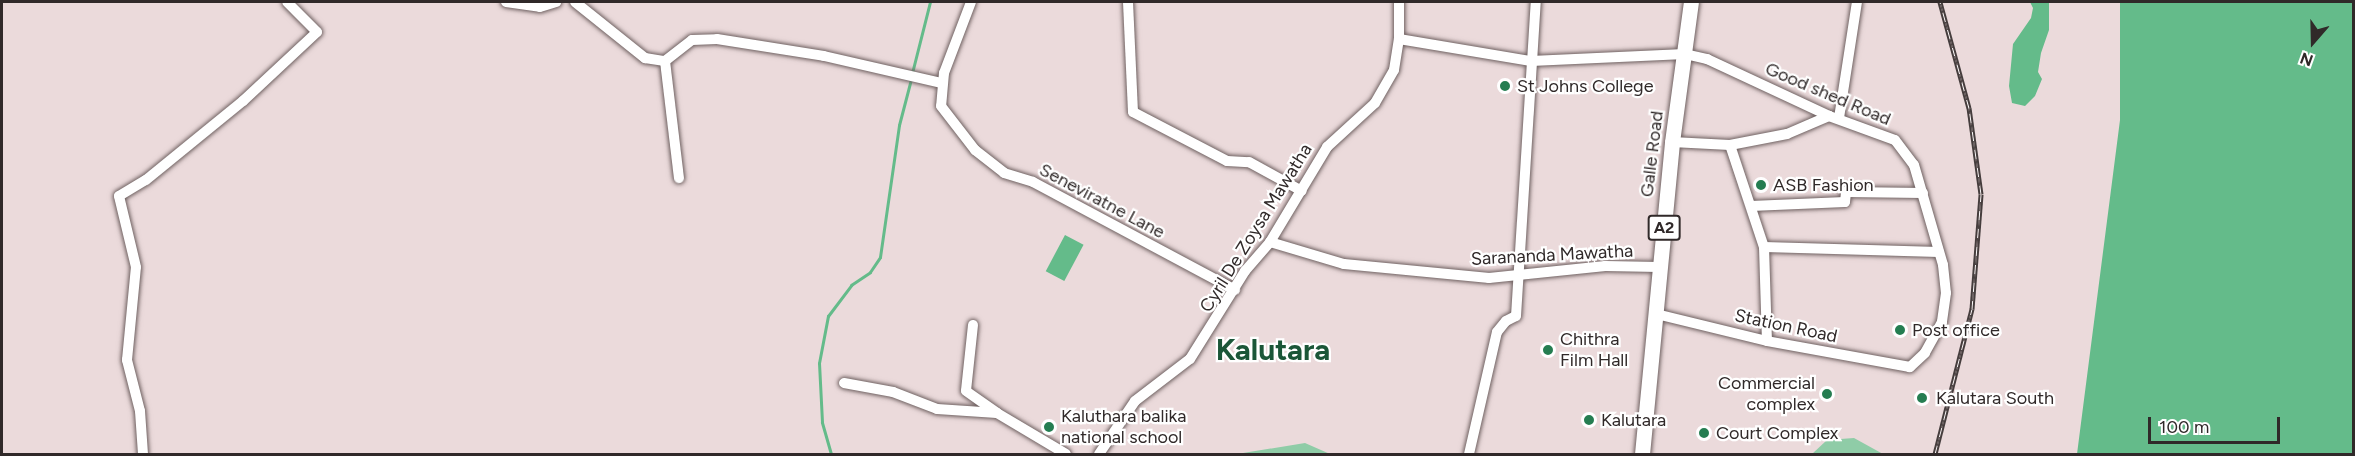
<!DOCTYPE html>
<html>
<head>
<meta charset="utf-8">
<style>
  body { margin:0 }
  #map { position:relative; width:2355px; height:456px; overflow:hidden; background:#ebdadb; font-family:Figtree,sans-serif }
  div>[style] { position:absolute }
  .green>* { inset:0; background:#8fcca7 }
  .water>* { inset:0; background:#64bb8a; transform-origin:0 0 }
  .stream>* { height:3px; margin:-1.5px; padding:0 1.5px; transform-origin:1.5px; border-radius:1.5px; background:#64bb8a }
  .roads { filter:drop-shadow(0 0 2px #6f6161) drop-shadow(0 0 2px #6f6161) }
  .minor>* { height:10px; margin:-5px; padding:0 5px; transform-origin:5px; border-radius:5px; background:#fff }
  .highway>* { height:15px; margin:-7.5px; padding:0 7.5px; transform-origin:7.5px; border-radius:7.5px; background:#fff }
  .rail>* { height:5px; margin-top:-2.5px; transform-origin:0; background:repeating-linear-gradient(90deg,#fff 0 9px,#453d3d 0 18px); box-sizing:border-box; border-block:2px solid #453d3d }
  .dots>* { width:16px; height:16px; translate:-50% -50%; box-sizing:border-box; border:3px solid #fff; border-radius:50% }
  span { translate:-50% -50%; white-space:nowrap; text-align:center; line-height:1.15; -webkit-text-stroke:4.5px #fff; paint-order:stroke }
  .shield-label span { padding:2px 4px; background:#fff; border:2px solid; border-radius:4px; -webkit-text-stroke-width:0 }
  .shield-label { font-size:16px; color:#302929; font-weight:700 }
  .poi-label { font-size:18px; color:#302929 }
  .left { translate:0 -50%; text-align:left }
  .right { translate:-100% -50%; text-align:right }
  .street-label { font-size:18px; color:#302929 }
  .town-label { font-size:30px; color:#1b5638; font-weight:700 }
  .frame { position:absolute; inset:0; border:3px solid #302929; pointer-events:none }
  .north { position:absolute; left:2283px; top:12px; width:60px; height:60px; -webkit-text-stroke:4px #fff; paint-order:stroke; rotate:200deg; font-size:16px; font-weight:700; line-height:24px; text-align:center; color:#302929 }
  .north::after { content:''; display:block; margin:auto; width:21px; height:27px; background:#302929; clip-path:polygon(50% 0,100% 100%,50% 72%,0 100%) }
  .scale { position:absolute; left:2148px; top:417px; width:132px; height:27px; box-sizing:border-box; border:3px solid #302929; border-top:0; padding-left:8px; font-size:18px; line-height:21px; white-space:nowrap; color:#302929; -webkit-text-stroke:4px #fff; paint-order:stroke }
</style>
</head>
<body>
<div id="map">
  <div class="green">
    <i style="clip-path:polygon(1854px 438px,1883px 454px,1812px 454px,1827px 440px)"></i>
    <i style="clip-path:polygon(1305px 443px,1330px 454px,1237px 454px)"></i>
  </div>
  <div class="water">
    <i style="clip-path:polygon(2030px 2px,2049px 2px,2049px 30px,2041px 53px,2038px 72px,2042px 79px,2035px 96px,2025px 106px,2012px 103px,2009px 86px,2013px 44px,2031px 18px,2033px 8px)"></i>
    <i style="clip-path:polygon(2120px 2px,2353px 2px,2353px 454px,2077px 454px,2120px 120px)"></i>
    <i style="left:1065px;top:235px;width:21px;height:41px;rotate:28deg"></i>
  </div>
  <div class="stream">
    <i style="left:912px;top:73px;width:73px;rotate:-75.8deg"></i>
    <i style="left:831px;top:454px;width:33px;rotate:-106deg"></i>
    <i style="left:822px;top:422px;width:59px;rotate:-92.9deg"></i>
    <i style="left:819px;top:363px;width:48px;rotate:-79.2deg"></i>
    <i style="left:828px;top:316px;width:39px;rotate:-53deg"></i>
    <i style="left:851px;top:285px;width:23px;rotate:-34deg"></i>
    <i style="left:870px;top:272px;width:18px;rotate:-56deg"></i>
    <i style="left:880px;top:257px;width:133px;rotate:-81.8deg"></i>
    <i style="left:899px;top:125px;width:48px;rotate:-75.4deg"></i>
  </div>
  <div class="roads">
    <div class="minor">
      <i style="left:506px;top:2px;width:34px;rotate:8deg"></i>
      <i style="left:540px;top:7px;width:17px;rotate:-17deg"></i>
      <i style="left:575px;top:2px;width:90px;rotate:38.7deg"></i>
      <i style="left:645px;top:58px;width:20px;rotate:9deg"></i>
      <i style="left:665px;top:61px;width:34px;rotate:-38deg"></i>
      <i style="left:692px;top:40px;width:25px;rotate:-2deg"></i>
      <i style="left:717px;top:39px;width:108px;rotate:9deg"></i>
      <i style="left:824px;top:56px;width:120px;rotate:13deg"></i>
      <i style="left:971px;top:2px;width:76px;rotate:110.8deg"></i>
      <i style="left:944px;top:73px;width:33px;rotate:95deg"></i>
      <i style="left:941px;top:106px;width:56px;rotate:52.3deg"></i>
      <i style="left:975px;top:150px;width:37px;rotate:38deg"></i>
      <i style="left:1004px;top:173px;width:30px;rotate:17deg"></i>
      <i style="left:1033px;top:182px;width:229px;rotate:28.1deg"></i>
      <i style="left:1128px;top:2px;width:110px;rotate:87.4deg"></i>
      <i style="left:1133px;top:112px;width:106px;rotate:27.5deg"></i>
      <i style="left:1227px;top:161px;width:22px;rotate:3deg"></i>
      <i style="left:1249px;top:162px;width:60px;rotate:28.7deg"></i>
      <i style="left:1399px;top:39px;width:134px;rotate:9.5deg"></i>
      <i style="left:1531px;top:61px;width:154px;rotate:-2.6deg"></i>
      <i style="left:1685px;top:54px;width:23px;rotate:13deg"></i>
      <i style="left:1707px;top:59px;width:135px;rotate:25deg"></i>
      <i style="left:1829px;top:116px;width:70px;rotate:20deg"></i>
      <i style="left:1895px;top:140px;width:31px;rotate:53deg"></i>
      <i style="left:1914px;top:165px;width:104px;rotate:73.8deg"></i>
      <i style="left:1943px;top:265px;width:28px;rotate:84deg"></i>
      <i style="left:1946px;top:293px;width:29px;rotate:98deg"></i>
      <i style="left:1942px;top:322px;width:35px;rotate:119deg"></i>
      <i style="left:1925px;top:353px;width:21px;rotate:137deg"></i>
      <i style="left:1910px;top:367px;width:145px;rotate:-169.7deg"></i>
      <i style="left:1767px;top:341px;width:114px;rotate:-166.3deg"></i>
      <i style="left:665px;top:61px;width:118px;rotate:83.2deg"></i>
      <i style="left:1839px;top:118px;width:117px;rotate:-81.2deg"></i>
      <i style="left:1672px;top:142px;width:58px;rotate:3deg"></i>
      <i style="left:1730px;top:145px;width:58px;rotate:-10.9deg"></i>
      <i style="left:1787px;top:134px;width:46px;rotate:-23.2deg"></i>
      <i style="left:1730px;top:145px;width:108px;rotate:71.6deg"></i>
      <i style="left:1764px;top:247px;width:94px;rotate:88.2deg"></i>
      <i style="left:1751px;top:206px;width:94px;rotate:-2.4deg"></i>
      <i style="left:1845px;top:202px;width:10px;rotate:-84deg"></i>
      <i style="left:1846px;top:192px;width:77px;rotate:0.7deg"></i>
      <i style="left:1270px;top:242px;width:77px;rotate:16.6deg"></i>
      <i style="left:1344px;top:264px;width:146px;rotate:5.5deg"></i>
      <i style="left:1489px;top:278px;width:117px;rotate:-5.9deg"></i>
      <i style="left:1605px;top:266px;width:54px;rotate:1.1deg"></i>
      <i style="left:1764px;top:247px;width:175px;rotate:1.6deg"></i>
      <i style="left:973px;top:325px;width:66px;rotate:96.1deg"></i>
      <i style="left:966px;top:391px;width:38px;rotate:35deg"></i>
      <i style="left:844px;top:383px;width:50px;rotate:10.4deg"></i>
      <i style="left:893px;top:392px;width:47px;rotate:21.1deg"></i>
      <i style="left:937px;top:409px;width:60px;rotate:3.8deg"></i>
      <i style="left:997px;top:413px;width:80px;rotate:30.7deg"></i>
      <i style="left:143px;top:454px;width:43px;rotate:-94deg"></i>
      <i style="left:140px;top:411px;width:53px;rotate:-104.3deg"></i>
      <i style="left:127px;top:360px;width:93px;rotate:-84.5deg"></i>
      <i style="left:136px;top:267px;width:73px;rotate:-103.5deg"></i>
      <i style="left:119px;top:196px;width:31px;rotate:-31deg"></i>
      <i style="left:146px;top:180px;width:125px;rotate:-39.2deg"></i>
      <i style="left:243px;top:101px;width:101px;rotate:-43deg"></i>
      <i style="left:317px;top:32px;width:42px;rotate:-135deg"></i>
      <i style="left:1099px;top:454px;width:64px;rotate:-55.8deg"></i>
      <i style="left:1135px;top:401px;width:69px;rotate:-37.4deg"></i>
      <i style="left:1190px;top:359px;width:104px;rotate:-58deg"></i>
      <i style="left:1245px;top:271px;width:38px;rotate:-49deg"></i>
      <i style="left:1270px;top:242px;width:111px;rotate:-59deg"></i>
      <i style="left:1327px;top:147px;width:65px;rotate:-42.5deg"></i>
      <i style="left:1375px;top:103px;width:38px;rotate:-60deg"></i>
      <i style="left:1394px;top:70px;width:31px;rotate:-81deg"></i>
      <i style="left:1399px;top:39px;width:37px;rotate:-90deg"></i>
      <i style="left:1469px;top:454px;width:125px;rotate:-77.1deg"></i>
      <i style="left:1497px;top:332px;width:14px;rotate:-51deg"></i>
      <i style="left:1506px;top:321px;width:11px;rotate:-27deg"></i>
      <i style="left:1516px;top:316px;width:315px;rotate:-86.4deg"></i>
    </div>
    <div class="highway">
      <i style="left:1642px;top:454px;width:313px;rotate:-84.5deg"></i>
      <i style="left:1672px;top:142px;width:141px;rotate:-82.3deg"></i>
    </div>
  </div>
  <div class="rail">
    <i style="left:1935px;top:454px;width:150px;rotate:-75.7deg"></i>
    <i style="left:1972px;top:309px;width:115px;rotate:-85.5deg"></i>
    <i style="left:1981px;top:194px;width:87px;rotate:-97.9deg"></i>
    <i style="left:1969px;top:108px;width:110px;rotate:-105.3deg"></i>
  </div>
  <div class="dots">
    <i style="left:1505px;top:86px;background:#257d51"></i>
    <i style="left:1761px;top:185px;background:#257d51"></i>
    <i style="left:1900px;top:330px;background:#257d51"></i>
    <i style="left:1548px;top:350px;background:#257d51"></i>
    <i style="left:1827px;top:394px;background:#257d51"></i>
    <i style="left:1922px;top:398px;background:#257d51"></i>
    <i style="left:1589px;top:420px;background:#257d51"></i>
    <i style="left:1049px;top:427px;background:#257d51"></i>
    <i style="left:1704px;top:433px;background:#257d51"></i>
  </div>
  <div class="shield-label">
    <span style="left:1664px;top:228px">A2</span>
  </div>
  <div class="poi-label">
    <span class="left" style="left:1517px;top:86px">St Johns College</span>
    <span class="left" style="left:1773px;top:185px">ASB Fashion</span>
    <span class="left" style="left:1912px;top:330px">Post office</span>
    <span class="left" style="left:1560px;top:350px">Chithra<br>Film Hall</span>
    <span class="right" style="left:1815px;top:394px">Commercial<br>complex</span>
    <span class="left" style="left:1936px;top:398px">Kalutara South</span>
    <span class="left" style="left:1061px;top:427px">Kaluthara balika<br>national school</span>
    <span class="left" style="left:1601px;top:420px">Kalutara</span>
    <span class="left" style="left:1716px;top:433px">Court Complex</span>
  </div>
  <div class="street-label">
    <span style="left:1828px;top:94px;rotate:23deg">Good shed Road</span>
    <span style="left:1652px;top:154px;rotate:-83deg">Galle Road</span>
    <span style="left:1102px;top:201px;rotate:28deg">Seneviratne Lane</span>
    <span style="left:1256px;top:228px;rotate:-58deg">Cyril De Zoysa Mawatha</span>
    <span style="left:1552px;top:255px;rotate:-3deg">Sarananda Mawatha</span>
    <span style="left:1786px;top:326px;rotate:12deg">Station Road</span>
  </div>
  <div class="town-label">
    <span style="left:1273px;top:350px">Kalutara</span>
  </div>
  <div class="frame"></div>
  <div class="north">N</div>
  <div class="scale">100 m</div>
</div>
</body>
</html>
